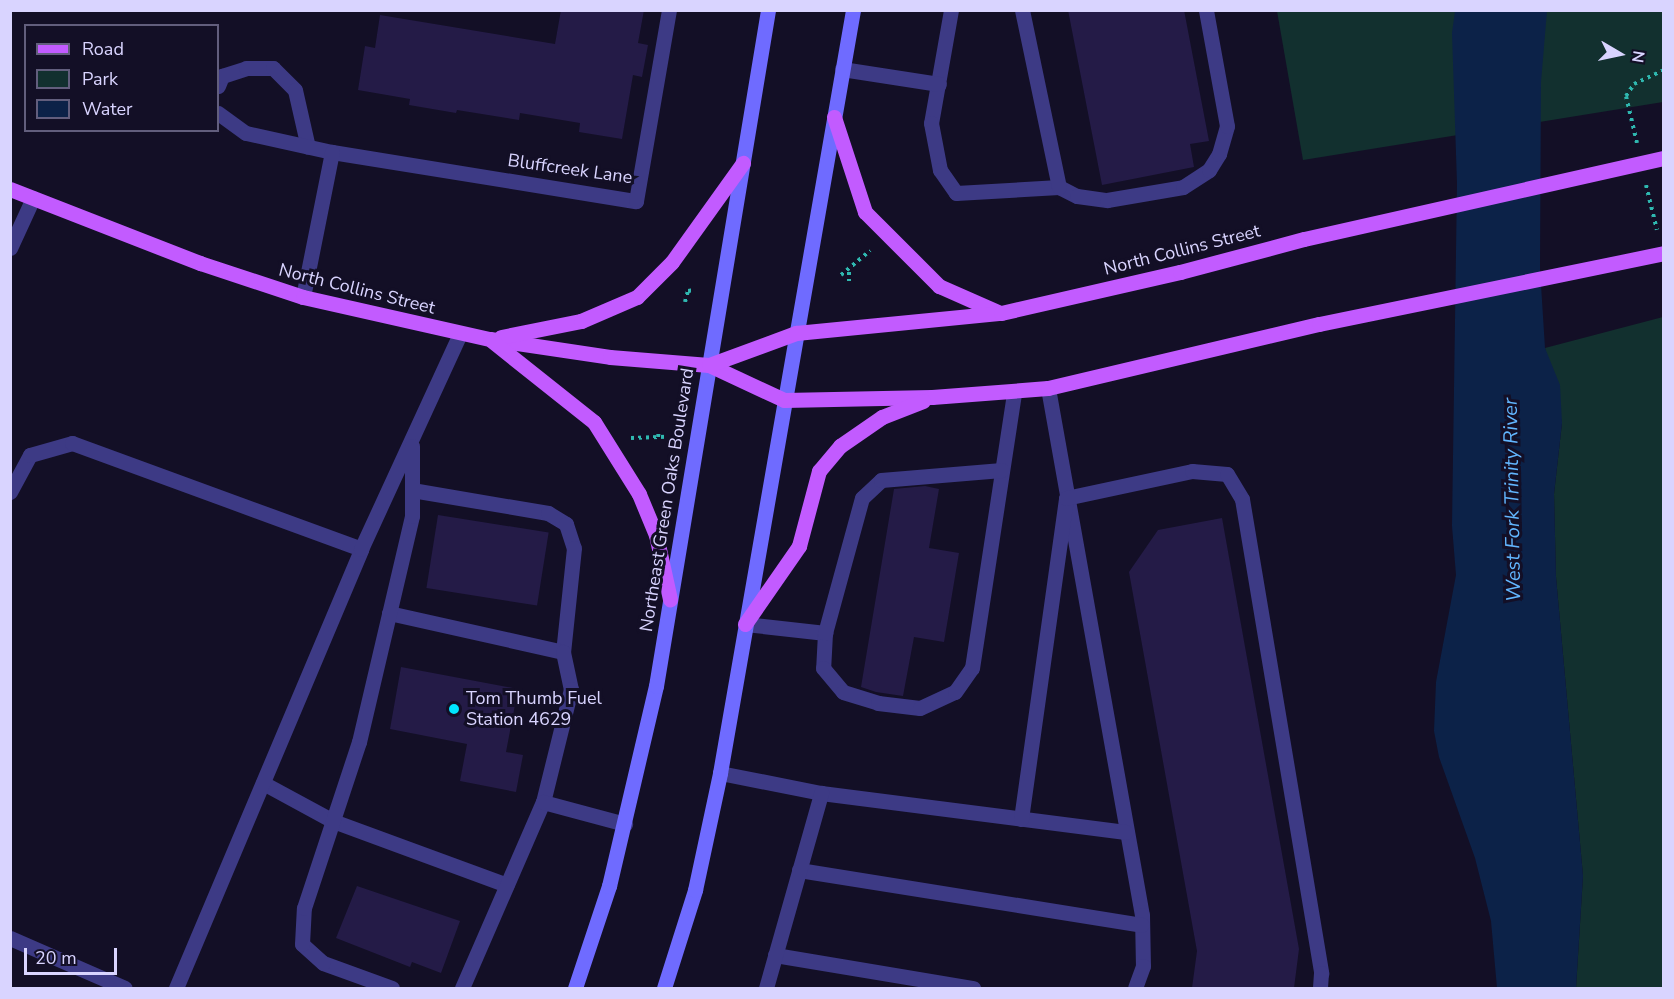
<!DOCTYPE html>
<html>
<head>
<meta charset="utf-8">
<style>
  body { margin:0 }
  #map { position:relative; width:1674px; height:999px; overflow:hidden; background:#130f26; font-family:"Nunito Sans",sans-serif }
  div>[style] { position:absolute }
  .green>* { inset:0; background:#12302f }
  .water>* { inset:0; background:#0c2248 }
  .building>* { inset:0; background:#241b47; transform-origin:0 0 }
  .path>* { height:4px; margin-top:-2px; transform-origin:0; background:repeating-linear-gradient(90deg,#2fb8b0 0 3px,transparent 0 7.5px) }
  .lane>* { height:15px; margin:-7.5px; padding:0 7.5px; transform-origin:7.5px; border-radius:7.5px; background:#3d3a85 }
  .secondary>* { height:15px; margin:-7.5px; padding:0 7.5px; transform-origin:7.5px; border-radius:7.5px; background:#6f6bff }
  .primary>* { height:15px; margin:-7.5px; padding:0 7.5px; transform-origin:7.5px; border-radius:7.5px; background:#c25bff }
  .primary-bridge>* { height:15px; margin:-7.5px; padding:0 7.5px; transform-origin:7.5px; border-radius:7.5px; background:#c25bff }
  .dots>* { width:16px; height:16px; translate:-50% -50%; box-sizing:border-box; border:3px solid #130f26; border-radius:50% }
  span { translate:-50% -50%; white-space:nowrap; text-align:center; line-height:1.15; -webkit-text-stroke:6px #130f26; paint-order:stroke }
  .street-label { font-size:18px; color:#d9d4ff }
  .poi-label { font-size:18px; color:#d9d4ff }
  .left { translate:0 -50%; text-align:left }
  .water-label { font-size:20px; color:#62b6ff; font-style:italic }
  .frame { position:absolute; inset:0; border:12px solid #d9d4ff; pointer-events:none }
  .legend { position:absolute; left:24px; top:24px; width:195px; height:108px; box-sizing:border-box; background:#130f26; border:2px solid #625e7d; margin:0; padding:8px 10px; list-style:none; font-size:18px; color:#d9d4ff }
  .legend li { display:flex; align-items:center; gap:12px; height:30px }
  .legend b { width:30px; border:2px solid #625e7d }
  .north { position:absolute; left:1590px; top:24px; width:60px; height:60px; -webkit-text-stroke:4px #130f26; paint-order:stroke; rotate:99deg; font-size:16px; font-weight:700; line-height:24px; text-align:center; color:#d9d4ff }
  .north::after { content:''; display:block; margin:auto; width:21px; height:27px; background:#d9d4ff; clip-path:polygon(50% 0,100% 100%,50% 72%,0 100%) }
  .scale { position:absolute; left:24px; top:948px; width:93px; height:27px; box-sizing:border-box; border:3px solid #d9d4ff; border-top:0; padding-left:8px; font-size:18px; line-height:21px; white-space:nowrap; color:#d9d4ff; -webkit-text-stroke:4px #130f26; paint-order:stroke }
</style>
</head>
<body>
<div id="map">
  <div class="green">
    <i style="clip-path:polygon(1277px 11px,1663px 11px,1663px 102px,1303px 160px)"></i>
    <i style="clip-path:polygon(1663px 317px,1663px 988px,1576px 988px,1583px 876px,1556px 577px,1554px 494px,1562px 423px,1545px 348px)"></i>
  </div>
  <div class="water">
    <i style="clip-path:polygon(1455px 11px,1547px 11px,1541px 82px,1540px 269px,1545px 348px,1560px 385px,1562px 423px,1554px 494px,1556px 577px,1583px 876px,1576px 988px,1497px 988px,1491px 921px,1475px 858px,1439px 757px,1434px 731px,1436px 682px,1456px 575px,1452px 526px,1457px 184px,1452px 33px)"></i>
  </div>
  <div class="building">
    <i style="clip-path:polygon(561px 10px,644px 10px,638px 43px,648px 45px,642px 77px,633px 75px,622px 139px,579px 132px,580px 123px,520px 113px,519px 120px,457px 110px,456px 113px,409px 105px,410px 99px,358px 90px,365px 46px,375px 48px,380px 15px,555px 44px)"></i>
    <i style="clip-path:polygon(1068px 10px,1184px 10px,1209px 141px,1190px 144px,1194px 167px,1102px 185px)"></i>
    <i style="clip-path:polygon(925px 486px,939px 489px,929px 548px,959px 553px,944px 642px,914px 637px,903px 696px,876px 692px,861px 687px,894px 489px)"></i>
    <i style="left:438px;top:515px;width:112px;height:74px;rotate:9deg"></i>
    <i style="clip-path:polygon(1222px 518px,1299px 949px,1294px 988px,1192px 988px,1197px 951px,1129px 572px,1158px 530px)"></i>
    <i style="clip-path:polygon(401px 667px,518px 689px,506px 752px,523px 755px,516px 792px,460px 781px,467px 744px,390px 729px)"></i>
    <i style="clip-path:polygon(357px 886px,460px 921px,441px 973px,412px 962px,410px 967px,336px 938px)"></i>
  </div>
  <div class="path">
    <i style="left:1637px;top:143px;width:48px;rotate:-103.2deg"></i>
    <i style="left:1626px;top:96px;width:14px;rotate:-56deg"></i>
    <i style="left:1634px;top:84px;width:33px;rotate:-25deg"></i>
    <i style="left:1646px;top:185px;width:46px;rotate:76.3deg"></i>
    <i style="left:849px;top:272px;width:9px;rotate:90deg"></i>
    <i style="left:841px;top:275px;width:38px;rotate:-40deg"></i>
    <i style="left:688px;top:291px;width:6px;rotate:-9deg"></i>
    <i style="left:685px;top:302px;width:11px;rotate:-75deg"></i>
    <i style="left:658px;top:437px;width:7px;rotate:-82deg"></i>
    <i style="left:631px;top:438px;width:35px;rotate:-2deg"></i>
  </div>
  <div class="lane">
    <i style="left:951px;top:10px;width:115px;rotate:100deg"></i>
    <i style="left:931px;top:123px;width:48px;rotate:79.2deg"></i>
    <i style="left:940px;top:170px;width:28px;rotate:55deg"></i>
    <i style="left:956px;top:193px;width:103px;rotate:-3.3deg"></i>
    <i style="left:1059px;top:187px;width:20px;rotate:27deg"></i>
    <i style="left:1077px;top:196px;width:30px;rotate:8deg"></i>
    <i style="left:1107px;top:200px;width:77px;rotate:-9.7deg"></i>
    <i style="left:1183px;top:187px;width:31px;rotate:-33deg"></i>
    <i style="left:1209px;top:170px;width:19px;rotate:-58deg"></i>
    <i style="left:1219px;top:154px;width:29px;rotate:-74deg"></i>
    <i style="left:1227px;top:126px;width:118px;rotate:-100.3deg"></i>
    <i style="left:1022px;top:10px;width:181px;rotate:78.2deg"></i>
    <i style="left:842px;top:69px;width:98px;rotate:8.8deg"></i>
    <i style="left:218px;top:86px;width:11px;rotate:-68deg"></i>
    <i style="left:222px;top:76px;width:25px;rotate:-18deg"></i>
    <i style="left:246px;top:68px;width:27px"></i>
    <i style="left:273px;top:68px;width:31px;rotate:45deg"></i>
    <i style="left:295px;top:90px;width:58px;rotate:77.2deg"></i>
    <i style="left:218px;top:113px;width:34px;rotate:36deg"></i>
    <i style="left:246px;top:133px;width:88px;rotate:12.5deg"></i>
    <i style="left:332px;top:152px;width:308px;rotate:9.2deg"></i>
    <i style="left:636px;top:201px;width:194px;rotate:-80.2deg"></i>
    <i style="left:10px;top:248px;width:55px;rotate:-65.3deg"></i>
    <i style="left:303px;top:297px;width:148px;rotate:-78.7deg"></i>
    <i style="left:1048px;top:388px;width:535px;rotate:79.89deg"></i>
    <i style="left:1142px;top:915px;width:51px;rotate:88.9deg"></i>
    <i style="left:1143px;top:966px;width:23px;rotate:110deg"></i>
    <i style="left:412px;top:490px;width:138px;rotate:9.6deg"></i>
    <i style="left:548px;top:513px;width:21px;rotate:31deg"></i>
    <i style="left:566px;top:524px;width:25px;rotate:72deg"></i>
    <i style="left:574px;top:548px;width:105px;rotate:96deg"></i>
    <i style="left:10px;top:492px;width:42px;rotate:-61.6deg"></i>
    <i style="left:30px;top:455px;width:44px;rotate:-15.9deg"></i>
    <i style="left:72px;top:443px;width:308px;rotate:20.1deg"></i>
    <i style="left:389px;top:613px;width:178px;rotate:12.6deg"></i>
    <i style="left:563px;top:652px;width:38px;rotate:78deg"></i>
    <i style="left:571px;top:689px;width:116px;rotate:103.9deg"></i>
    <i style="left:745px;top:624px;width:81px;rotate:6.4deg"></i>
    <i style="left:825px;top:633px;width:35px;rotate:93deg"></i>
    <i style="left:823px;top:668px;width:31px;rotate:50deg"></i>
    <i style="left:843px;top:692px;width:37px;rotate:17deg"></i>
    <i style="left:878px;top:703px;width:42px;rotate:6.8deg"></i>
    <i style="left:920px;top:708px;width:38px;rotate:-25deg"></i>
    <i style="left:955px;top:692px;width:29px;rotate:-55deg"></i>
    <i style="left:972px;top:668px;width:279px;rotate:-81.3deg"></i>
    <i style="left:825px;top:633px;width:140px;rotate:-74.7deg"></i>
    <i style="left:862px;top:498px;width:26px;rotate:-43deg"></i>
    <i style="left:881px;top:480px;width:121px;rotate:-4.7deg"></i>
    <i style="left:720px;top:773px;width:103px;rotate:11.2deg"></i>
    <i style="left:821px;top:793px;width:307px;rotate:7.3deg"></i>
    <i style="left:263px;top:783px;width:80px;rotate:28.5deg"></i>
    <i style="left:333px;top:821px;width:185px;rotate:20.2deg"></i>
    <i style="left:1021px;top:819px;width:324px;rotate:-82deg"></i>
    <i style="left:1066px;top:498px;width:129px;rotate:-12.1deg"></i>
    <i style="left:1192px;top:471px;width:35px;rotate:5deg"></i>
    <i style="left:1227px;top:474px;width:29px;rotate:59deg"></i>
    <i style="left:1242px;top:499px;width:481px;rotate:80.5deg"></i>
    <i style="left:1321px;top:973px;width:15px;rotate:94deg"></i>
    <i style="left:799px;top:870px;width:347px;rotate:9.1deg"></i>
    <i style="left:10px;top:938px;width:125px;rotate:23.5deg"></i>
    <i style="left:775px;top:955px;width:201px;rotate:9.5deg"></i>
    <i style="left:176px;top:988px;width:476px;rotate:-67.1deg"></i>
    <i style="left:361px;top:549px;width:237px;rotate:-65.3deg"></i>
    <i style="left:392px;top:988px;width:73px;rotate:-160.1deg"></i>
    <i style="left:323px;top:963px;width:28px;rotate:-138deg"></i>
    <i style="left:302px;top:944px;width:36px;rotate:-87deg"></i>
    <i style="left:304px;top:908px;width:175px;rotate:-71.7deg"></i>
    <i style="left:359px;top:742px;width:232px;rotate:-76.8deg"></i>
    <i style="left:412px;top:516px;width:70px;rotate:-90deg"></i>
    <i style="left:462px;top:988px;width:203px;rotate:-66.5deg"></i>
    <i style="left:543px;top:802px;width:85px;rotate:15deg"></i>
    <i style="left:766px;top:988px;width:203px;rotate:-74.2deg"></i>
  </div>
  <div class="secondary">
    <i style="left:575px;top:988px;width:108px;rotate:-71.6deg"></i>
    <i style="left:609px;top:886px;width:205px;rotate:-76.8deg"></i>
    <i style="left:656px;top:686px;width:685px;rotate:-80.59deg"></i>
    <i style="left:664px;top:988px;width:103px;rotate:-72.4deg"></i>
    <i style="left:695px;top:890px;width:120px;rotate:-77.9deg"></i>
    <i style="left:720px;top:773px;width:775px;rotate:-80.11deg"></i>
  </div>
  <div class="primary">
    <i style="left:834px;top:117px;width:100px;rotate:71.9deg"></i>
    <i style="left:865px;top:212px;width:105px;rotate:45deg"></i>
    <i style="left:939px;top:286px;width:64px;rotate:23.8deg"></i>
    <i style="left:10px;top:189px;width:204px;rotate:21.3deg"></i>
    <i style="left:200px;top:263px;width:108px;rotate:18.3deg"></i>
    <i style="left:303px;top:297px;width:192px;rotate:12.7deg"></i>
    <i style="left:490px;top:339px;width:121px;rotate:8.5deg"></i>
    <i style="left:610px;top:357px;width:99px;rotate:4.6deg"></i>
    <i style="left:709px;top:365px;width:83px;rotate:25deg"></i>
    <i style="left:784px;top:400px;width:148px;rotate:-1.2deg"></i>
    <i style="left:932px;top:397px;width:116px;rotate:-4.4deg"></i>
    <i style="left:1048px;top:388px;width:278px;rotate:-13.3deg"></i>
    <i style="left:501px;top:337px;width:82px;rotate:-11.3deg"></i>
    <i style="left:581px;top:321px;width:61px;rotate:-23.2deg"></i>
    <i style="left:637px;top:297px;width:49px;rotate:-45deg"></i>
    <i style="left:672px;top:262px;width:122px;rotate:-54.4deg"></i>
    <i style="left:492px;top:341px;width:130px;rotate:38.5deg"></i>
    <i style="left:594px;top:422px;width:85px;rotate:58deg"></i>
    <i style="left:639px;top:494px;width:44px;rotate:67.5deg"></i>
    <i style="left:656px;top:535px;width:66px;rotate:77.7deg"></i>
    <i style="left:709px;top:365px;width:93px;rotate:-20.2deg"></i>
    <i style="left:796px;top:333px;width:206px;rotate:-5.6deg"></i>
    <i style="left:1001px;top:313px;width:184px;rotate:-12.9deg"></i>
    <i style="left:1180px;top:272px;width:128px;rotate:-14.9deg"></i>
    <i style="left:745px;top:624px;width:95px;rotate:-55.3deg"></i>
    <i style="left:799px;top:546px;width:78px;rotate:-75.1deg"></i>
    <i style="left:819px;top:471px;width:33px;rotate:-50deg"></i>
    <i style="left:840px;top:446px;width:51px;rotate:-34.6deg"></i>
    <i style="left:882px;top:417px;width:44px;rotate:-21.3deg"></i>
  </div>
  <div class="primary-bridge">
    <i style="left:1304px;top:239px;width:369px;rotate:-12.7deg"></i>
    <i style="left:1319px;top:324px;width:352px;rotate:-11.6deg"></i>
  </div>
  <div class="dots">
    <i style="left:454px;top:709px;background:#00e5ff"></i>
  </div>
  <div class="street-label">
    <span style="left:570px;top:169px;rotate:8deg">Bluffcreek Lane</span>
    <span style="left:1182px;top:250px;rotate:-14deg">North Collins Street</span>
    <span style="left:357px;top:289px;rotate:14deg">North Collins Street</span>
    <span style="left:667px;top:500px;rotate:-81deg">Northeast Green Oaks Boulevard</span>
  </div>
  <div class="poi-label">
    <span class="left" style="left:466px;top:709px">Tom Thumb Fuel<br>Station 4629</span>
  </div>
  <div class="water-label">
    <span style="left:1512px;top:500px;rotate:-91deg">West Fork Trinity River</span>
  </div>
  <div class="frame"></div>
  <ul class="legend">
  <li><b style="height:8px;background:#c25bff"></b>Road</li>
  <li><b style="height:16px;background:#12302f"></b>Park</li>
  <li><b style="height:16px;background:#0c2248"></b>Water</li>
  </ul>
  <div class="north">N</div>
  <div class="scale">20 m</div>
</div>
</body>
</html>
